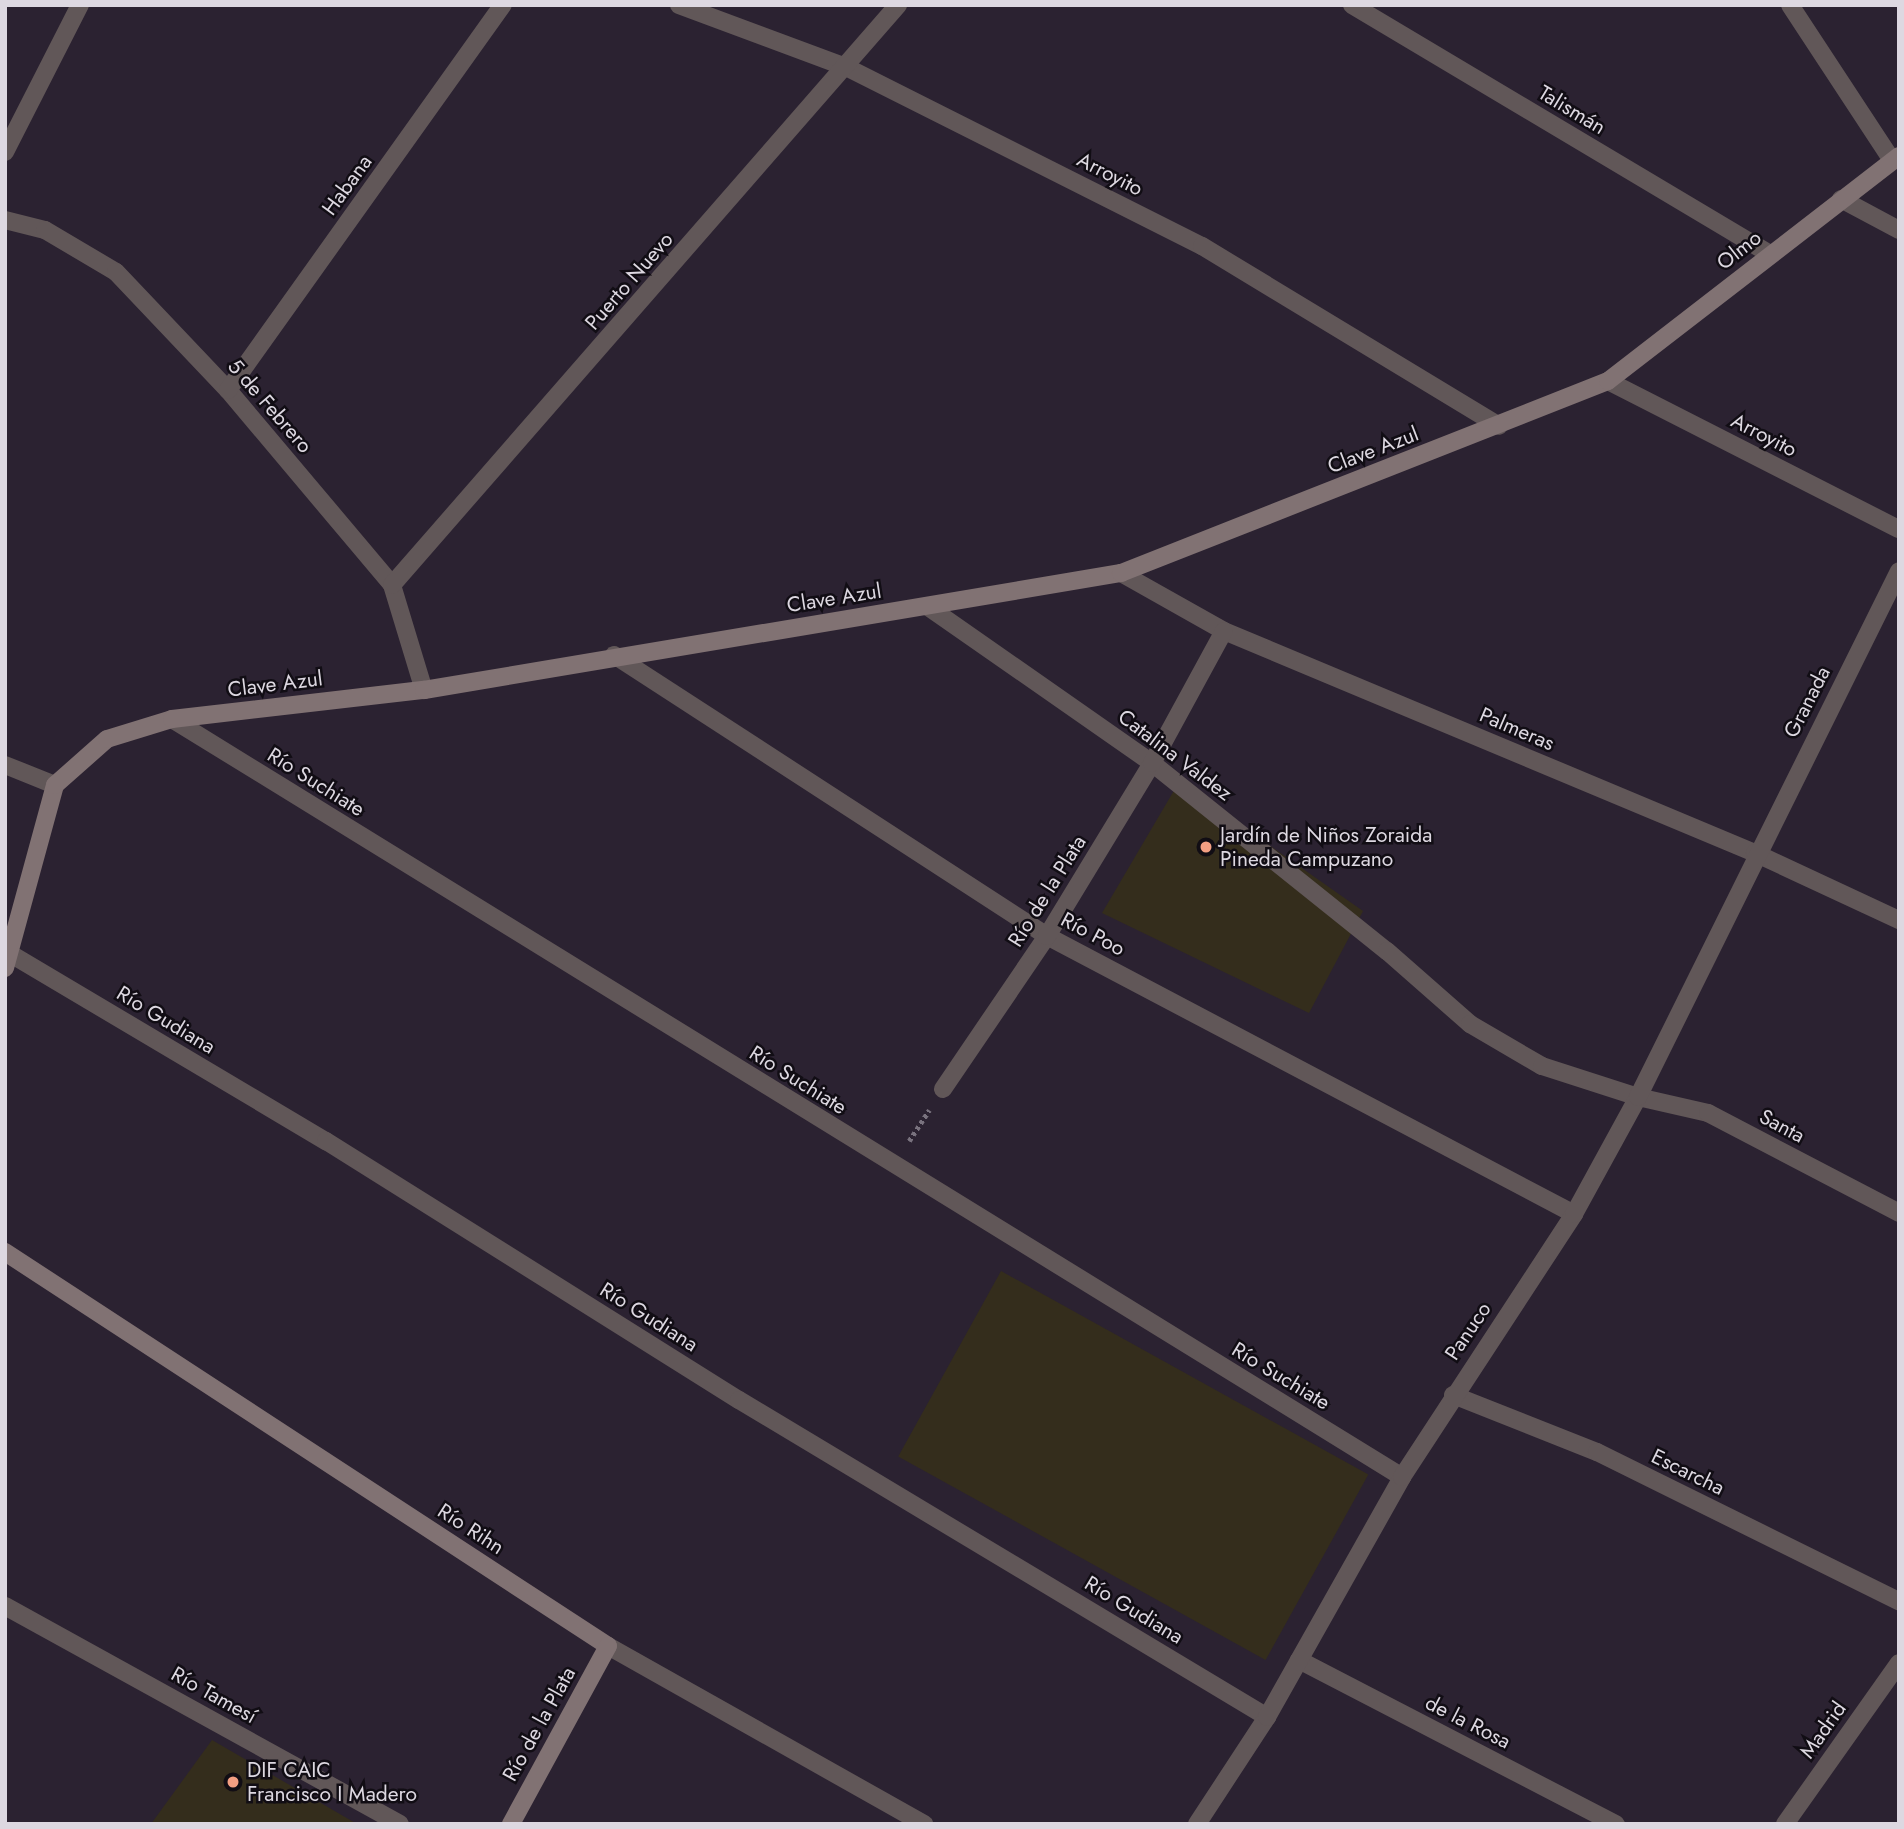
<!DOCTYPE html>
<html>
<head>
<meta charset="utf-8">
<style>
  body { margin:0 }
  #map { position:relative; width:1904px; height:1829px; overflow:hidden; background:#2b2231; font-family:Jost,sans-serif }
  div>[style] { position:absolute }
  .education>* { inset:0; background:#342d1c; transform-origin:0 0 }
  .path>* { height:4.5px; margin-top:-2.25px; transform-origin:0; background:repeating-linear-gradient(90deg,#79727e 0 3.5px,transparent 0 7px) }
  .street>* { height:18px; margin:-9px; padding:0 9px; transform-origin:9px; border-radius:9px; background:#615758 }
  .secondary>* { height:18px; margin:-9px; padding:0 9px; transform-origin:9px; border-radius:9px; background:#817273 }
  .dots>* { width:19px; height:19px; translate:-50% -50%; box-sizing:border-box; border:4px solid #110d14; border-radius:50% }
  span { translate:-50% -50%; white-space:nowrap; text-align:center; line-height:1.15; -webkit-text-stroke:5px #110d14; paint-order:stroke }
  .street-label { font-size:21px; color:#ddd8e1 }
  .poi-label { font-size:21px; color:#ddd8e1 }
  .left { translate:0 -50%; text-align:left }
  .frame { position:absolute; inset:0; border:7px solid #ddd8e1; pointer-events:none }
</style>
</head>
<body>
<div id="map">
  <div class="education">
    <i style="clip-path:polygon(1179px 782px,1363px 911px,1309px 1013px,1102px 913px)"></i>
    <i style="left:1001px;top:1271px;width:420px;height:212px;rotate:29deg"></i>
    <i style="clip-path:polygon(212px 1740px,357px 1824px,151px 1824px)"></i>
  </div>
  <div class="path">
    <i style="left:909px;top:1141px;width:37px;rotate:-57deg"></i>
  </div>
  <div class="street">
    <i style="left:679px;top:5px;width:180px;rotate:20.4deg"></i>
    <i style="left:848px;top:68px;width:396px;rotate:26.7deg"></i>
    <i style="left:1202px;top:246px;width:347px;rotate:31.2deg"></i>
    <i style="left:1352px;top:5px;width:486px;rotate:30.8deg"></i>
    <i style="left:1790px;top:5px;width:186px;rotate:56.7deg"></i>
    <i style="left:5px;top:152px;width:165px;rotate:-63deg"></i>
    <i style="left:1841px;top:199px;width:66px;rotate:28.1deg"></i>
    <i style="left:5px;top:220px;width:41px;rotate:14deg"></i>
    <i style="left:45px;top:230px;width:82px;rotate:30.6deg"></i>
    <i style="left:116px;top:272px;width:163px;rotate:46.5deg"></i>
    <i style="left:228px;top:390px;width:255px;rotate:49.9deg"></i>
    <i style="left:392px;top:585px;width:110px;rotate:73.1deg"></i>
    <i style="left:1608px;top:381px;width:326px;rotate:27deg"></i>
    <i style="left:228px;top:390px;width:473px;rotate:-54.5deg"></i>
    <i style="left:1121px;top:573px;width:118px;rotate:29.4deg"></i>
    <i style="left:1224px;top:631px;width:576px;rotate:22.69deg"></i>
    <i style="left:1755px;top:853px;width:159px;rotate:25deg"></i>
    <i style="left:392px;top:585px;width:770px;rotate:-48.9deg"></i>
    <i style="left:927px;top:606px;width:274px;rotate:34.9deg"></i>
    <i style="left:1152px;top:763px;width:301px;rotate:38.7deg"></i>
    <i style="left:1387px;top:951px;width:111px;rotate:41.3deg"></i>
    <i style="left:1470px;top:1024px;width:83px;rotate:30.3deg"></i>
    <i style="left:1542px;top:1066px;width:101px;rotate:17.9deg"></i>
    <i style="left:1638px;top:1097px;width:72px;rotate:12.9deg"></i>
    <i style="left:1708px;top:1113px;width:216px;rotate:27.6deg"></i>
    <i style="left:614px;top:655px;width:516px;rotate:32.98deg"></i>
    <i style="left:1047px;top:936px;width:596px;rotate:27.81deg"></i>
    <i style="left:172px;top:719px;width:1445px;rotate:31.64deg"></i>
    <i style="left:5px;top:765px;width:54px;rotate:21.8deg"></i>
    <i style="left:9px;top:953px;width:369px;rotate:30.7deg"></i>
    <i style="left:326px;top:1141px;width:487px;rotate:32.1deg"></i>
    <i style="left:739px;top:1400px;width:616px;rotate:30.98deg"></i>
    <i style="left:943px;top:1089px;width:185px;rotate:-55.8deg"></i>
    <i style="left:1047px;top:936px;width:202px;rotate:-58.7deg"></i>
    <i style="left:1152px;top:763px;width:150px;rotate:-61.4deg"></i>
    <i style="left:1453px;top:1395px;width:155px;rotate:21.6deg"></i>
    <i style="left:1597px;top:1452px;width:337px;rotate:26.3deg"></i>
    <i style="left:5px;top:1606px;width:451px;rotate:28.9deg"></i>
    <i style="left:608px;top:1646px;width:363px;rotate:29.4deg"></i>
    <i style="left:1299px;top:1660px;width:357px;rotate:27.4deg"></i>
    <i style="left:1197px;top:1824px;width:128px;rotate:-56.8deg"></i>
    <i style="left:1267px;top:1717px;width:275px;rotate:-60.6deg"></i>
    <i style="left:1402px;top:1477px;width:314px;rotate:-56.8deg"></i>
    <i style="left:1574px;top:1214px;width:133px;rotate:-61.3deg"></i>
    <i style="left:1638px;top:1097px;width:587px;rotate:-63.61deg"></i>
    <i style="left:1785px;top:1824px;width:197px;rotate:-54.7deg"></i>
  </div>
  <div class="secondary">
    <i style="left:5px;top:968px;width:190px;rotate:-74.7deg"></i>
    <i style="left:55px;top:785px;width:69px;rotate:-41.5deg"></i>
    <i style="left:107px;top:739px;width:68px;rotate:-17.1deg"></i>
    <i style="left:172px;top:719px;width:254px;rotate:-6.6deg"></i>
    <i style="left:424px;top:690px;width:707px;rotate:-9.53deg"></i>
    <i style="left:1121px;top:573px;width:523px;rotate:-21.52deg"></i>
    <i style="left:1608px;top:381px;width:368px;rotate:-37.7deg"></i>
    <i style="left:5px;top:1252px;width:720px;rotate:33.16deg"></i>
    <i style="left:608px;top:1646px;width:203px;rotate:118.6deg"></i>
  </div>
  <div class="dots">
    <i style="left:1206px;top:847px;background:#f39f83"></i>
    <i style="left:233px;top:1782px;background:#f39f83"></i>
  </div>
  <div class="street-label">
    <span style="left:1572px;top:110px;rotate:31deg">Talismán</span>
    <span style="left:1110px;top:174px;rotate:27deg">Arroyito</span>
    <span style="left:347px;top:185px;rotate:-54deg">Habana</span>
    <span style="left:1739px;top:250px;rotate:-38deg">Olmo</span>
    <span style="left:629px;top:281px;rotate:-49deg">Puerto Nuevo</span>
    <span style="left:270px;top:406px;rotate:49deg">5 de Febrero</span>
    <span style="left:1764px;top:435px;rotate:27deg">Arroyito</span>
    <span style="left:1373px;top:450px;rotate:-21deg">Clave Azul</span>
    <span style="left:834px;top:598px;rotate:-9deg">Clave Azul</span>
    <span style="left:275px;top:684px;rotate:-7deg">Clave Azul</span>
    <span style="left:1807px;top:702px;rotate:-63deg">Granada</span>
    <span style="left:1517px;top:729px;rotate:23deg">Palmeras</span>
    <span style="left:1175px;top:755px;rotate:37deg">Catalina Valdez</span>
    <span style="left:316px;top:782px;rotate:32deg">Río Suchiate</span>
    <span style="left:1047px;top:891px;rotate:-58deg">Río de la Plata</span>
    <span style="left:1093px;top:934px;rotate:28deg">Río Poo</span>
    <span style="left:166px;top:1020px;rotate:31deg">Río Gudiana</span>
    <span style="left:798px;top:1080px;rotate:32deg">Río Suchiate</span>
    <span style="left:1782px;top:1126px;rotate:28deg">Santa</span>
    <span style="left:649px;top:1317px;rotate:32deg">Río Gudiana</span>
    <span style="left:1468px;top:1331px;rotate:-56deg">Panuco</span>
    <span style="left:1281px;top:1376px;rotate:31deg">Río Suchiate</span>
    <span style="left:1688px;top:1472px;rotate:26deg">Escarcha</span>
    <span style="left:471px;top:1529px;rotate:33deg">Río Rihn</span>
    <span style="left:1134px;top:1610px;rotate:31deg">Río Gudiana</span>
    <span style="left:214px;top:1695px;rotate:29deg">Río Tamesí</span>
    <span style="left:1468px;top:1722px;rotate:27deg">de la Rosa</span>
    <span style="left:539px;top:1724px;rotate:-61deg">Río de la Plata</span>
    <span style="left:1823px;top:1730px;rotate:-55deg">Madrid</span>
  </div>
  <div class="poi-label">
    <span class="left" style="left:1220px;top:847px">Jardín de Niños Zoraida<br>Pineda Campuzano</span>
    <span class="left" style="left:247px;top:1782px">DIF CAIC<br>Francisco I Madero</span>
  </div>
  <div class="frame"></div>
</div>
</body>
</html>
